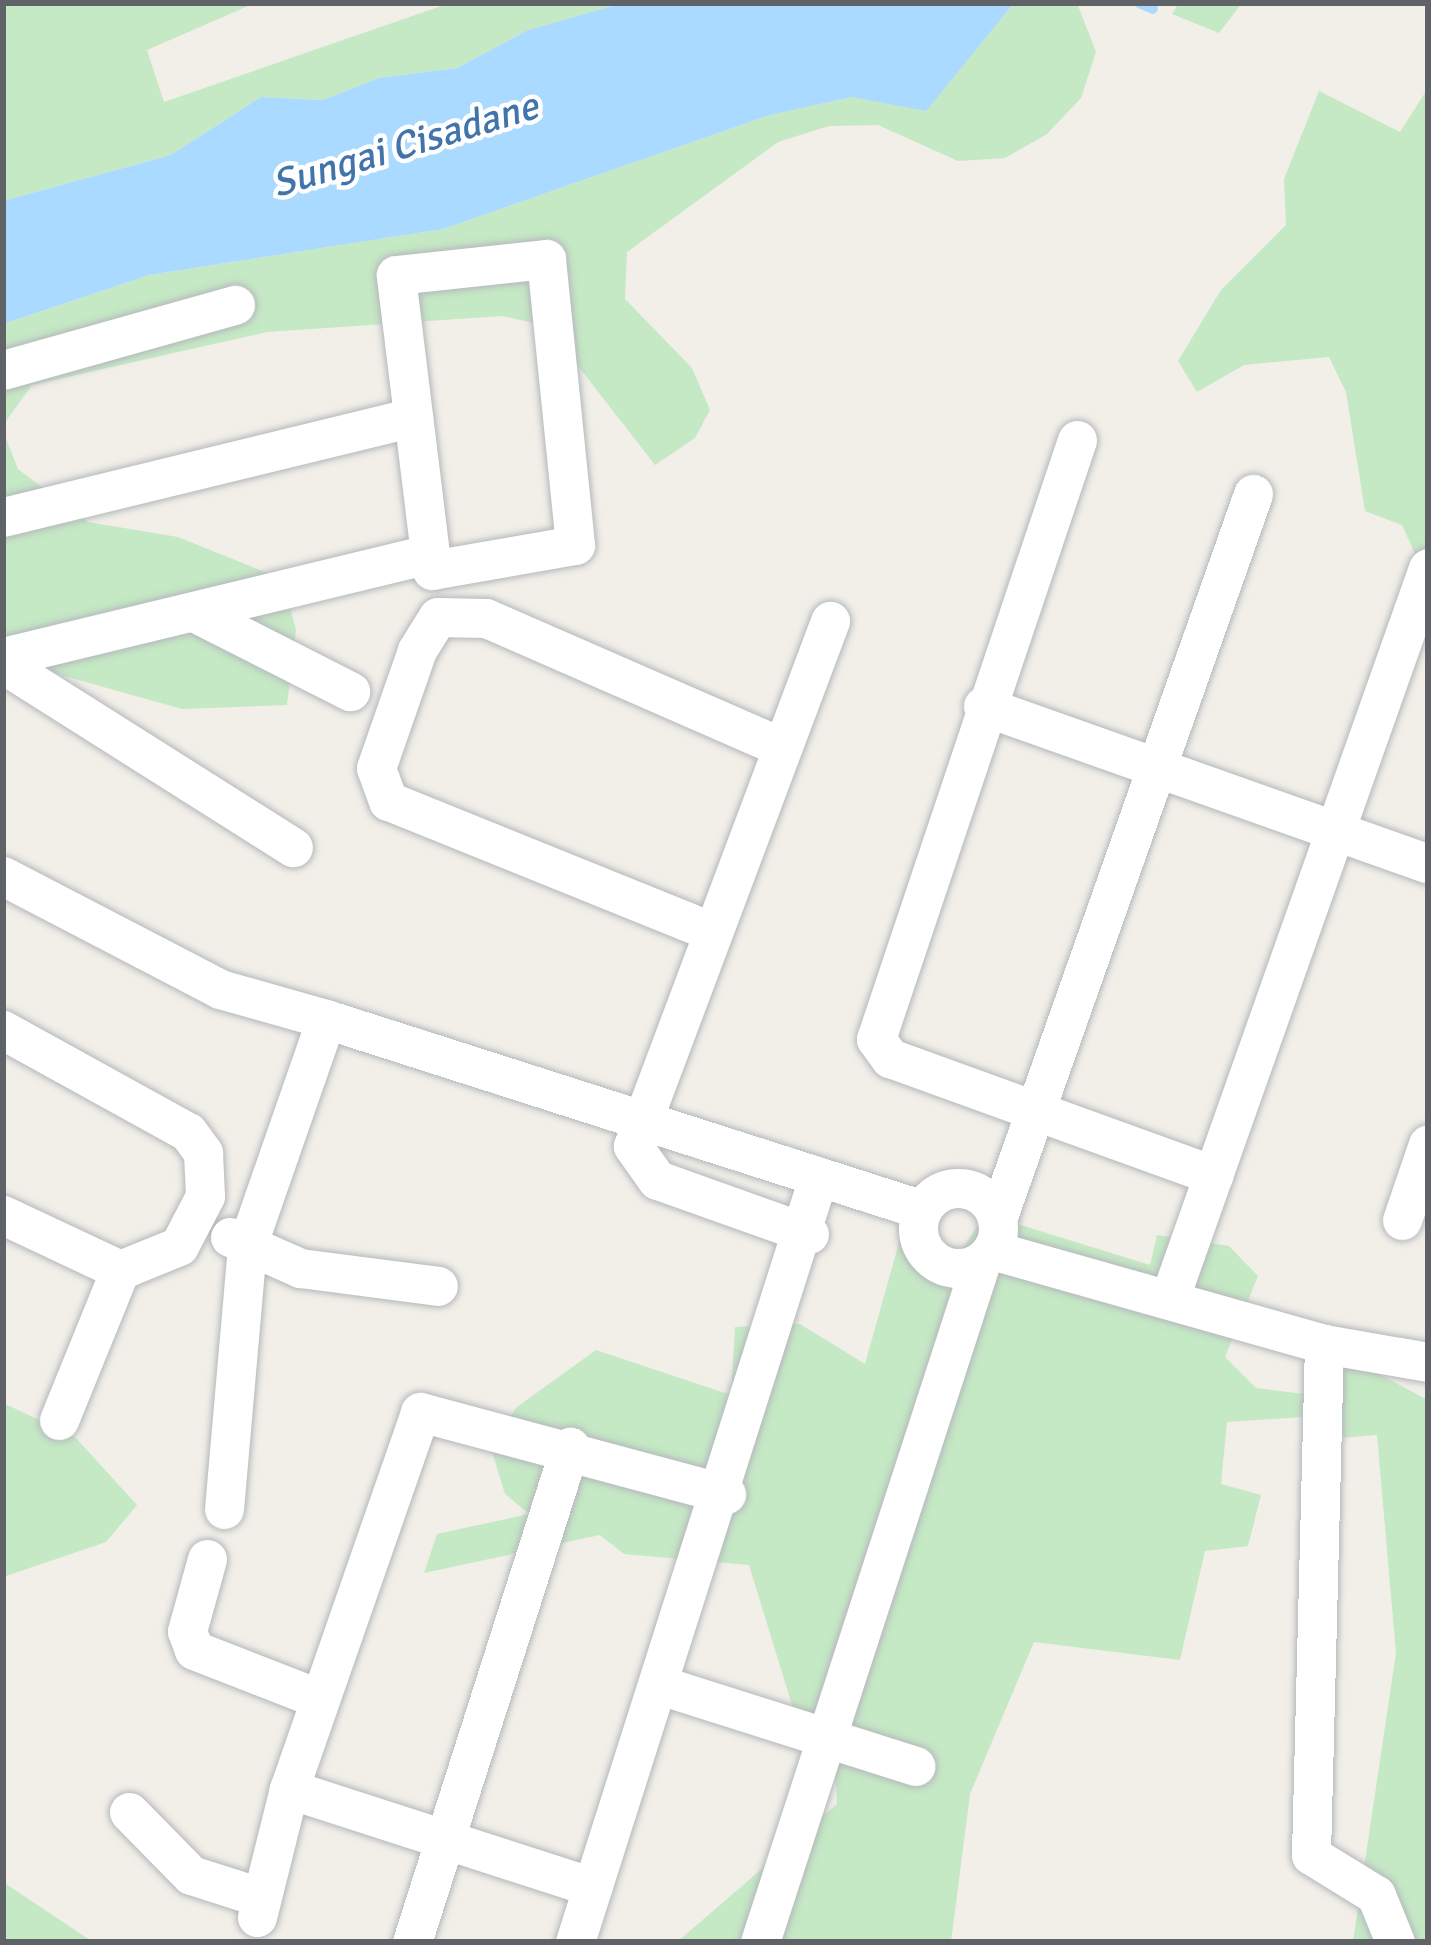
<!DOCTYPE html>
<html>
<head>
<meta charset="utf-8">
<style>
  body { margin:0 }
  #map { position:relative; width:1431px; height:1945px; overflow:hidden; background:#f1efe8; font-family:Signika,sans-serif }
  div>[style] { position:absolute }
  .green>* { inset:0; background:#c5e8c5 }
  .water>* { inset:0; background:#aadaff }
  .stream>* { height:10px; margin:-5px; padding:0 5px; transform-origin:5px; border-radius:5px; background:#aadaff }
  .roads { filter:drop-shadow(0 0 3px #b5b8bc) drop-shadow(0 0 3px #b5b8bc) }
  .minor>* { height:39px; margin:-19.5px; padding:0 19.5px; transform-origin:19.5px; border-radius:19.5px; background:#fff }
  .minor>.ring { margin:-19.5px; padding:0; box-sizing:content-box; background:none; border:39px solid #fff; border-radius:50% }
  span { translate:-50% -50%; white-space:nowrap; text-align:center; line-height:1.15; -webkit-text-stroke:9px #fff; paint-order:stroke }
  .water-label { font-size:39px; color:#4174aa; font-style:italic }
  .frame { position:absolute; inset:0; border:6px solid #5f6368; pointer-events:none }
</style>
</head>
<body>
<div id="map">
  <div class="green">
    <i style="clip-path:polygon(3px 3px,255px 3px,147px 50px,164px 102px,450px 3px,623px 3px,528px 30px,457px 68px,379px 78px,323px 100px,261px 97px,171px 155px,3px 201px)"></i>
    <i style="clip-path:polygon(1014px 3px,1077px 3px,1096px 52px,1081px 98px,1047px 134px,1005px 158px,958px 161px,878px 125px,829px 126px,778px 142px,627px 252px,625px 299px,692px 368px,710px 410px,695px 438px,655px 465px,547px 326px,502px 316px,267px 332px,32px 385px,3px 425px,3px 324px,149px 275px,443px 229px,770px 115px,852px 97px,926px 110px)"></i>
    <i style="clip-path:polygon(1179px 3px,1242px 3px,1219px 33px,1172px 14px)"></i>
    <i style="clip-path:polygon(1428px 88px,1428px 582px,1402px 525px,1365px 511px,1346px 392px,1329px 357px,1244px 365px,1197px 392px,1178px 361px,1221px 290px,1286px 225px,1284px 179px,1319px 91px,1400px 132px)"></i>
    <i style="clip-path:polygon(3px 431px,18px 469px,88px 522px,178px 537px,282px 579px,296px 630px,287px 705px,182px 709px,50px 672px,3px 678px)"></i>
    <i style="clip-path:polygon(985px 1214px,1150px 1265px,1157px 1235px,1229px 1246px,1258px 1276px,1225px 1357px,1256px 1388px,1304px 1394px,1354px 1361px,1428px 1400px,1428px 1942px,1353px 1942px,1396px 1653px,1377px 1435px,1328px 1439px,1317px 1416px,1227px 1422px,1221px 1484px,1261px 1495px,1248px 1546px,1205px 1551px,1180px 1660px,1034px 1642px,970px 1794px,951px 1942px,677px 1942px,837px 1804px,832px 1710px,797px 1721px,749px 1565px,624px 1554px,600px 1535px,424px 1573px,437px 1534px,529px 1514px,505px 1494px,490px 1445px,517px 1407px,596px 1350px,731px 1395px,735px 1327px,800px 1324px,865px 1364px,900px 1239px,959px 1254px)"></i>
    <i style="clip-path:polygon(3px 1403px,75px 1437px,137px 1505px,106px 1542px,3px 1577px)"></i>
    <i style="clip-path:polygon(3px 1882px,93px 1942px,3px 1942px)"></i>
  </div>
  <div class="water">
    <i style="clip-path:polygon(623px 3px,1014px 3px,926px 111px,852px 97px,770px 115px,443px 229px,149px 275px,3px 324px,3px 201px,171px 155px,261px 97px,323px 100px,379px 78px,457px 68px,528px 30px)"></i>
  </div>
  <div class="stream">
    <i style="left:1139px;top:3px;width:15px;rotate:23deg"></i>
  </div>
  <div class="roads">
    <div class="minor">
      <i style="left:546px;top:259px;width:287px;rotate:84.2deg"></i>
      <i style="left:575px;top:545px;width:145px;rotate:170.1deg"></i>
      <i style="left:432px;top:570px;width:297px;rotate:-97deg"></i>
      <i style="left:396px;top:275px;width:151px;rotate:-6.1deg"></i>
      <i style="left:3px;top:370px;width:241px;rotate:-15.7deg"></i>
      <i style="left:1077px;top:440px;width:632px;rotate:108.55deg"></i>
      <i style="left:876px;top:1039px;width:24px;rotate:54deg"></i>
      <i style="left:890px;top:1058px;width:344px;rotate:19.9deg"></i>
      <i style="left:3px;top:517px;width:422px;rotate:-13.7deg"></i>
      <i style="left:196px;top:613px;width:173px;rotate:26.9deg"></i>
      <i style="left:3px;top:657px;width:439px;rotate:-13.6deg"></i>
      <i style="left:3px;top:664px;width:343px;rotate:32.3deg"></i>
      <i style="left:983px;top:706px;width:472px;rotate:19.5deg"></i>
      <i style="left:3px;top:876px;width:245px;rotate:27.5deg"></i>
      <i style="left:220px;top:989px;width:110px;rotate:15.8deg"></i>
      <i style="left:708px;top:930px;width:345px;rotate:-158deg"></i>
      <i style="left:388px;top:801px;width:35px;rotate:-110deg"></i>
      <i style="left:376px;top:768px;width:125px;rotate:-70.8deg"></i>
      <i style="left:417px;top:650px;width:39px;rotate:-58deg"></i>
      <i style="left:438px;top:617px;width:48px;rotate:1.2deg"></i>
      <i style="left:486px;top:618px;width:322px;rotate:23.6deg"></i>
      <i style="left:3px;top:1030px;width:211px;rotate:28.9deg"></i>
      <i style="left:188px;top:1132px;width:26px;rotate:54deg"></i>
      <i style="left:203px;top:1153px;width:43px;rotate:87.3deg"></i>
      <i style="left:205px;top:1196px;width:56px;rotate:117.5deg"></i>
      <i style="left:179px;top:1246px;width:64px;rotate:157.9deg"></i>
      <i style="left:120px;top:1270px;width:129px;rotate:-154.8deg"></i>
      <i class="ring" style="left:918px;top:1188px;width:41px;height:41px"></i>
      <i style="left:997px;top:1219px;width:769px;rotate:-70.55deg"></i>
      <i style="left:1402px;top:1220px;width:80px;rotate:-71.1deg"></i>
      <i style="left:809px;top:1234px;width:161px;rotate:-160.4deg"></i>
      <i style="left:657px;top:1180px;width:42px;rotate:-125.2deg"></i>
      <i style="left:633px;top:1146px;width:561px;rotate:-69.43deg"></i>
      <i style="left:230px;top:1237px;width:77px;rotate:23.9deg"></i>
      <i style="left:300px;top:1268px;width:139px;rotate:7.4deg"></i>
      <i style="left:992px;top:1250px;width:345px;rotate:15.8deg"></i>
      <i style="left:1324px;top:1344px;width:106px;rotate:9.8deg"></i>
      <i style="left:1170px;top:1297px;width:773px;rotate:-70.51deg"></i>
      <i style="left:1324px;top:1344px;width:511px;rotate:91.46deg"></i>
      <i style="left:1311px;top:1855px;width:76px;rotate:31.6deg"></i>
      <i style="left:1376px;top:1895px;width:51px;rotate:68deg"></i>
      <i style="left:59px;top:1420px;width:162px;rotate:-67.9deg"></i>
      <i style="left:224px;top:1509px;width:264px;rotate:-85deg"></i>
      <i style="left:247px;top:1246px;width:240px;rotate:-70.8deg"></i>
      <i style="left:326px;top:1019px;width:624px;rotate:17.74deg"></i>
      <i style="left:207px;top:1559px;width:75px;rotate:105.5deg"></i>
      <i style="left:187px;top:1631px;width:20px;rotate:70deg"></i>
      <i style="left:194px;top:1650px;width:135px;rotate:21.3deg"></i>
      <i style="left:660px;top:1685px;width:268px;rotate:17.6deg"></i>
      <i style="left:289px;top:1789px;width:319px;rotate:17.9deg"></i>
      <i style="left:129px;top:1812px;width:88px;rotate:45.5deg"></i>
      <i style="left:191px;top:1875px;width:72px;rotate:17.7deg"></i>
      <i style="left:257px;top:1917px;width:132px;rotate:-76deg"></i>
      <i style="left:289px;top:1789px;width:399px;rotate:-70.8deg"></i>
      <i style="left:420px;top:1412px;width:317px;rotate:15deg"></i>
      <i style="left:412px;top:1942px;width:520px;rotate:-72.3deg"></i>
      <i style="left:575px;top:1942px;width:799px;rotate:-72.36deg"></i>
      <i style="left:760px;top:1942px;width:715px;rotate:-72deg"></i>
    </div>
  </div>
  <div class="water-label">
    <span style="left:405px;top:145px;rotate:-17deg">Sungai Cisadane</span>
  </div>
  <div class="frame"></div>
</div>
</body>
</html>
